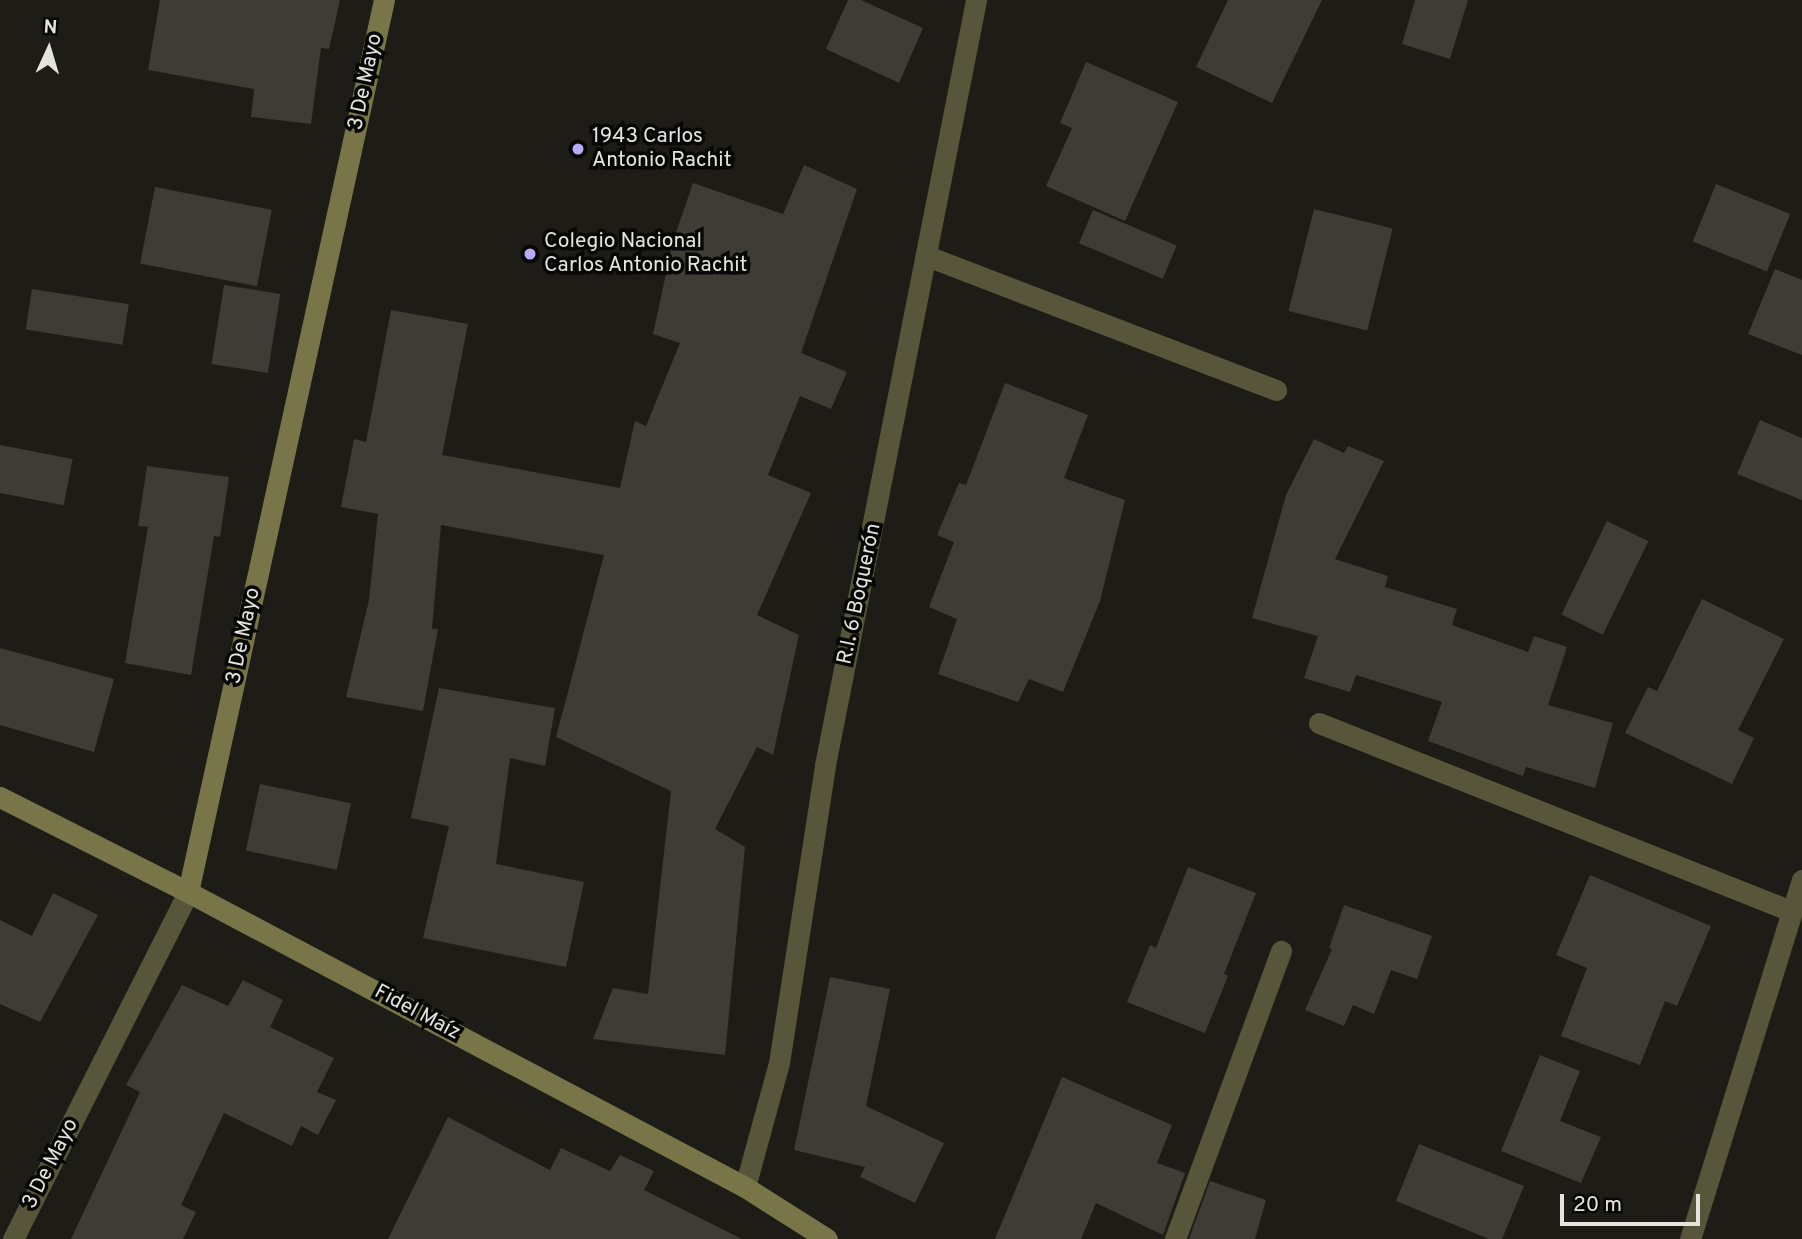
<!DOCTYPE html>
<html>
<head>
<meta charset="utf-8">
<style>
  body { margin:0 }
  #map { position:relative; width:1802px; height:1239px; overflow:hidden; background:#1d1c16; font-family:Overpass,sans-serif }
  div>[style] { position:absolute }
  .building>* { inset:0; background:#3d3d35; transform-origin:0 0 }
  .lane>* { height:21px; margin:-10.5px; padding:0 10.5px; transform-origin:10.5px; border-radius:10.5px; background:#57553a }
  .street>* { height:21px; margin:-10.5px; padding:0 10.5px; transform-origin:10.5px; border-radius:10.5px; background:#57553a }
  .secondary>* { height:21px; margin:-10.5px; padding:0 10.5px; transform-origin:10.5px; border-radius:10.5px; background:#787548 }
  .dots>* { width:19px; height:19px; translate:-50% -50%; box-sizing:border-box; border:4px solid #070705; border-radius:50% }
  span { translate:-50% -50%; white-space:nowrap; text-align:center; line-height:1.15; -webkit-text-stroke:7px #070705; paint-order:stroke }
  .street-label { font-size:21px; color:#e4e4df }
  .poi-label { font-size:21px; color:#e4e4df }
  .left { translate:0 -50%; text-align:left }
  .north { position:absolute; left:14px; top:14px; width:70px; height:70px; -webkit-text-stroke:5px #070705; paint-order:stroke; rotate:4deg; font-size:19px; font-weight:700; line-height:28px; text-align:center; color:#e4e4df }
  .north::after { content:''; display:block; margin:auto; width:24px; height:32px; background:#e4e4df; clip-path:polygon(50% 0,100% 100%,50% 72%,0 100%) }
  .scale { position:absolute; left:1560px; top:1194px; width:140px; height:32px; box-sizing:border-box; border:4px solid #e4e4df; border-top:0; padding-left:9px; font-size:21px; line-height:24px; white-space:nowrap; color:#e4e4df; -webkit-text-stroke:5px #070705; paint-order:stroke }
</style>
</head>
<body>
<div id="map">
  <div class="building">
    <i style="clip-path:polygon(160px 0,340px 0,329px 49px,321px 48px,311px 124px,251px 117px,254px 89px,148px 70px)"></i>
    <i style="clip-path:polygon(848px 0,861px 0,923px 28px,899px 83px,826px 49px)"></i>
    <i style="clip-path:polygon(1228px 0,1322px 0,1272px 103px,1196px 67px)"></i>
    <i style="clip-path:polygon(1415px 0,1468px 0,1450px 59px,1402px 44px)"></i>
    <i style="clip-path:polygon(1086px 62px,1178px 102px,1125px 221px,1046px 186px,1072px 128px,1060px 123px)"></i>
    <i style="clip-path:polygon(804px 165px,857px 189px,801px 353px,847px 372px,831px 409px,800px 396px,768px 475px,811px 493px,757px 615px,799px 635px,773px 755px,757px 747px,715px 829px,745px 847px,725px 1055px,593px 1039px,613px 988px,648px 994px,671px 791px,556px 737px,604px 555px,441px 525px,432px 629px,438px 629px,423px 711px,346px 697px,369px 600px,378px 514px,341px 507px,354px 439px,366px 442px,391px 310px,468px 324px,442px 455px,620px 488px,635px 421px,646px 426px,680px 343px,653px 334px,673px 241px,693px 183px,783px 214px)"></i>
    <i style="left:1716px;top:184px;width:80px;height:62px;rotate:22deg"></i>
    <i style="left:155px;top:187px;width:119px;height:78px;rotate:11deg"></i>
    <i style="left:1314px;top:209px;width:81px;height:105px;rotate:14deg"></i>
    <i style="left:1093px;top:210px;width:91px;height:36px;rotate:23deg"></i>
    <i style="clip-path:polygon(1775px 269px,1802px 280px,1802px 355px,1748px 334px)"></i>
    <i style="left:224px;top:285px;width:57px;height:80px;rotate:9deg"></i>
    <i style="left:32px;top:289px;width:98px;height:41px;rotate:9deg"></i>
    <i style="clip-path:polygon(1005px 383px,1088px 415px,1064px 478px,1125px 500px,1100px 601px,1063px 692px,1029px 679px,1018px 702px,938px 674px,957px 619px,929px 607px,954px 542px,937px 535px,959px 483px,966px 485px)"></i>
    <i style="clip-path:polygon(1760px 420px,1802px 438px,1802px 500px,1737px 474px)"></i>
    <i style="clip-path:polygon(1314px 439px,1344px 453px,1348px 446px,1384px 461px,1335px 559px,1388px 576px,1385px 587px,1457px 609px,1452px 625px,1528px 652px,1534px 636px,1567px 647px,1548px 705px,1613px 723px,1595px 788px,1526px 767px,1523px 776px,1428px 741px,1442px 702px,1356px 675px,1350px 692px,1304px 678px,1318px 636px,1252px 618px,1286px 495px)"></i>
    <i style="left:0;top:445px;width:74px;height:47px;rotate:11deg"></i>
    <i style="clip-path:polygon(147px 466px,229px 477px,220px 537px,214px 536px,191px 675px,125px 663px,148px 527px,138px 526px)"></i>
    <i style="left:1607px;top:521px;width:46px;height:104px;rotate:26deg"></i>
    <i style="clip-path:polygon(1702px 599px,1784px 639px,1738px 730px,1754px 738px,1732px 784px,1625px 733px,1648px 687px,1657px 691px)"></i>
    <i style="clip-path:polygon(0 648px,114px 679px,94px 752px,0 725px)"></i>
    <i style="clip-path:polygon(439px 688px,555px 708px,545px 766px,510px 758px,496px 864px,584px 882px,566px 967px,423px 938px,449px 826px,411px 818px)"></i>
    <i style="left:260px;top:784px;width:93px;height:68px;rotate:12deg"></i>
    <i style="clip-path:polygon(1188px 867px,1256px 893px,1224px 974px,1228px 976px,1205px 1033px,1127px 1002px,1150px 945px,1156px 948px)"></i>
    <i style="clip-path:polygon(1590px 875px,1711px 926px,1677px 1006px,1665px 1001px,1640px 1065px,1561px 1036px,1587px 968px,1556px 955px)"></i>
    <i style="clip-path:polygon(53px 893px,98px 915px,40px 1022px,0 1004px,0 920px,32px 936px)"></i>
    <i style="clip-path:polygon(1344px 905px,1432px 936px,1417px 979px,1391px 970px,1374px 1014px,1353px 1005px,1344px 1026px,1305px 1010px,1332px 949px,1329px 948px)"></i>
    <i style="clip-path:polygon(830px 977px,890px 989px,866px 1106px,944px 1143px,915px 1203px,860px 1177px,865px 1167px,794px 1150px)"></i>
    <i style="clip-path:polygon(243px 980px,283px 1000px,270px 1027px,334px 1058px,317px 1092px,336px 1100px,318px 1135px,301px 1126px,292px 1146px,224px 1113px,181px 1205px,196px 1212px,183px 1239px,71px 1239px,140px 1092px,126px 1085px,182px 985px,228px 1006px)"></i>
    <i style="clip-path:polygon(1540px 1055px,1580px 1071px,1560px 1121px,1601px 1137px,1581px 1183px,1501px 1151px)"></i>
    <i style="clip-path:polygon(1062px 1077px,1172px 1125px,1157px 1163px,1185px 1173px,1163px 1235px,1096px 1203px,1081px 1239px,995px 1239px)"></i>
    <i style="clip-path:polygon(448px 1117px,550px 1170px,561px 1148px,610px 1171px,620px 1155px,654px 1171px,644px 1190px,742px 1239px,388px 1239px)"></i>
    <i style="clip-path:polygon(1419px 1144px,1524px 1186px,1502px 1239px,1489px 1239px,1396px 1201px)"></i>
    <i style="clip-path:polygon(1210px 1181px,1266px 1200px,1255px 1239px,1189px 1239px)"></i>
  </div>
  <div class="lane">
    <i style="left:1319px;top:723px;width:508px;rotate:21.72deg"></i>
    <i style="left:1175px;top:1239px;width:307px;rotate:-69.8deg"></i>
  </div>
  <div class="street">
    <i style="left:927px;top:256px;width:374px;rotate:21deg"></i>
    <i style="left:745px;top:1187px;width:129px;rotate:-74.7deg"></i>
    <i style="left:779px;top:1063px;width:302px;rotate:-81.2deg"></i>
    <i style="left:825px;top:765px;width:780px;rotate:-78.83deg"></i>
    <i style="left:13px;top:1239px;width:389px;rotate:-63.2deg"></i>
    <i style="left:1690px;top:1239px;width:376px;rotate:-72.7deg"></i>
  </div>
  <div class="secondary">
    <i style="left:0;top:797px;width:211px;rotate:26.8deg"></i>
    <i style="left:188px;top:892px;width:630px;rotate:27.91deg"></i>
    <i style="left:745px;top:1187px;width:97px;rotate:32.4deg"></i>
    <i style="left:188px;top:892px;width:913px;rotate:-77.61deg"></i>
  </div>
  <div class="dots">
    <i style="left:578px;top:149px;background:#b9aaf7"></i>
    <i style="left:530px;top:254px;background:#b9aaf7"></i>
  </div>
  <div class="street-label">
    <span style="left:366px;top:82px;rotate:-78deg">3 De Mayo</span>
    <span style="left:860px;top:594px;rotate:-78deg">R.I. 6 Boquerón</span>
    <span style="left:244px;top:636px;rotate:-78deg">3 De Mayo</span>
    <span style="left:417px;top:1013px;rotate:28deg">Fidel Maíz</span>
    <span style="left:51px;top:1164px;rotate:-63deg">3 De Mayo</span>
  </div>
  <div class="poi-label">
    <span class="left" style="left:592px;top:149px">1943 Carlos<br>Antonio Rachit</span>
    <span class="left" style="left:544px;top:254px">Colegio Nacional<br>Carlos Antonio Rachit</span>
  </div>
  <div class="north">N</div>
  <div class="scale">20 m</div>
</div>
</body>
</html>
